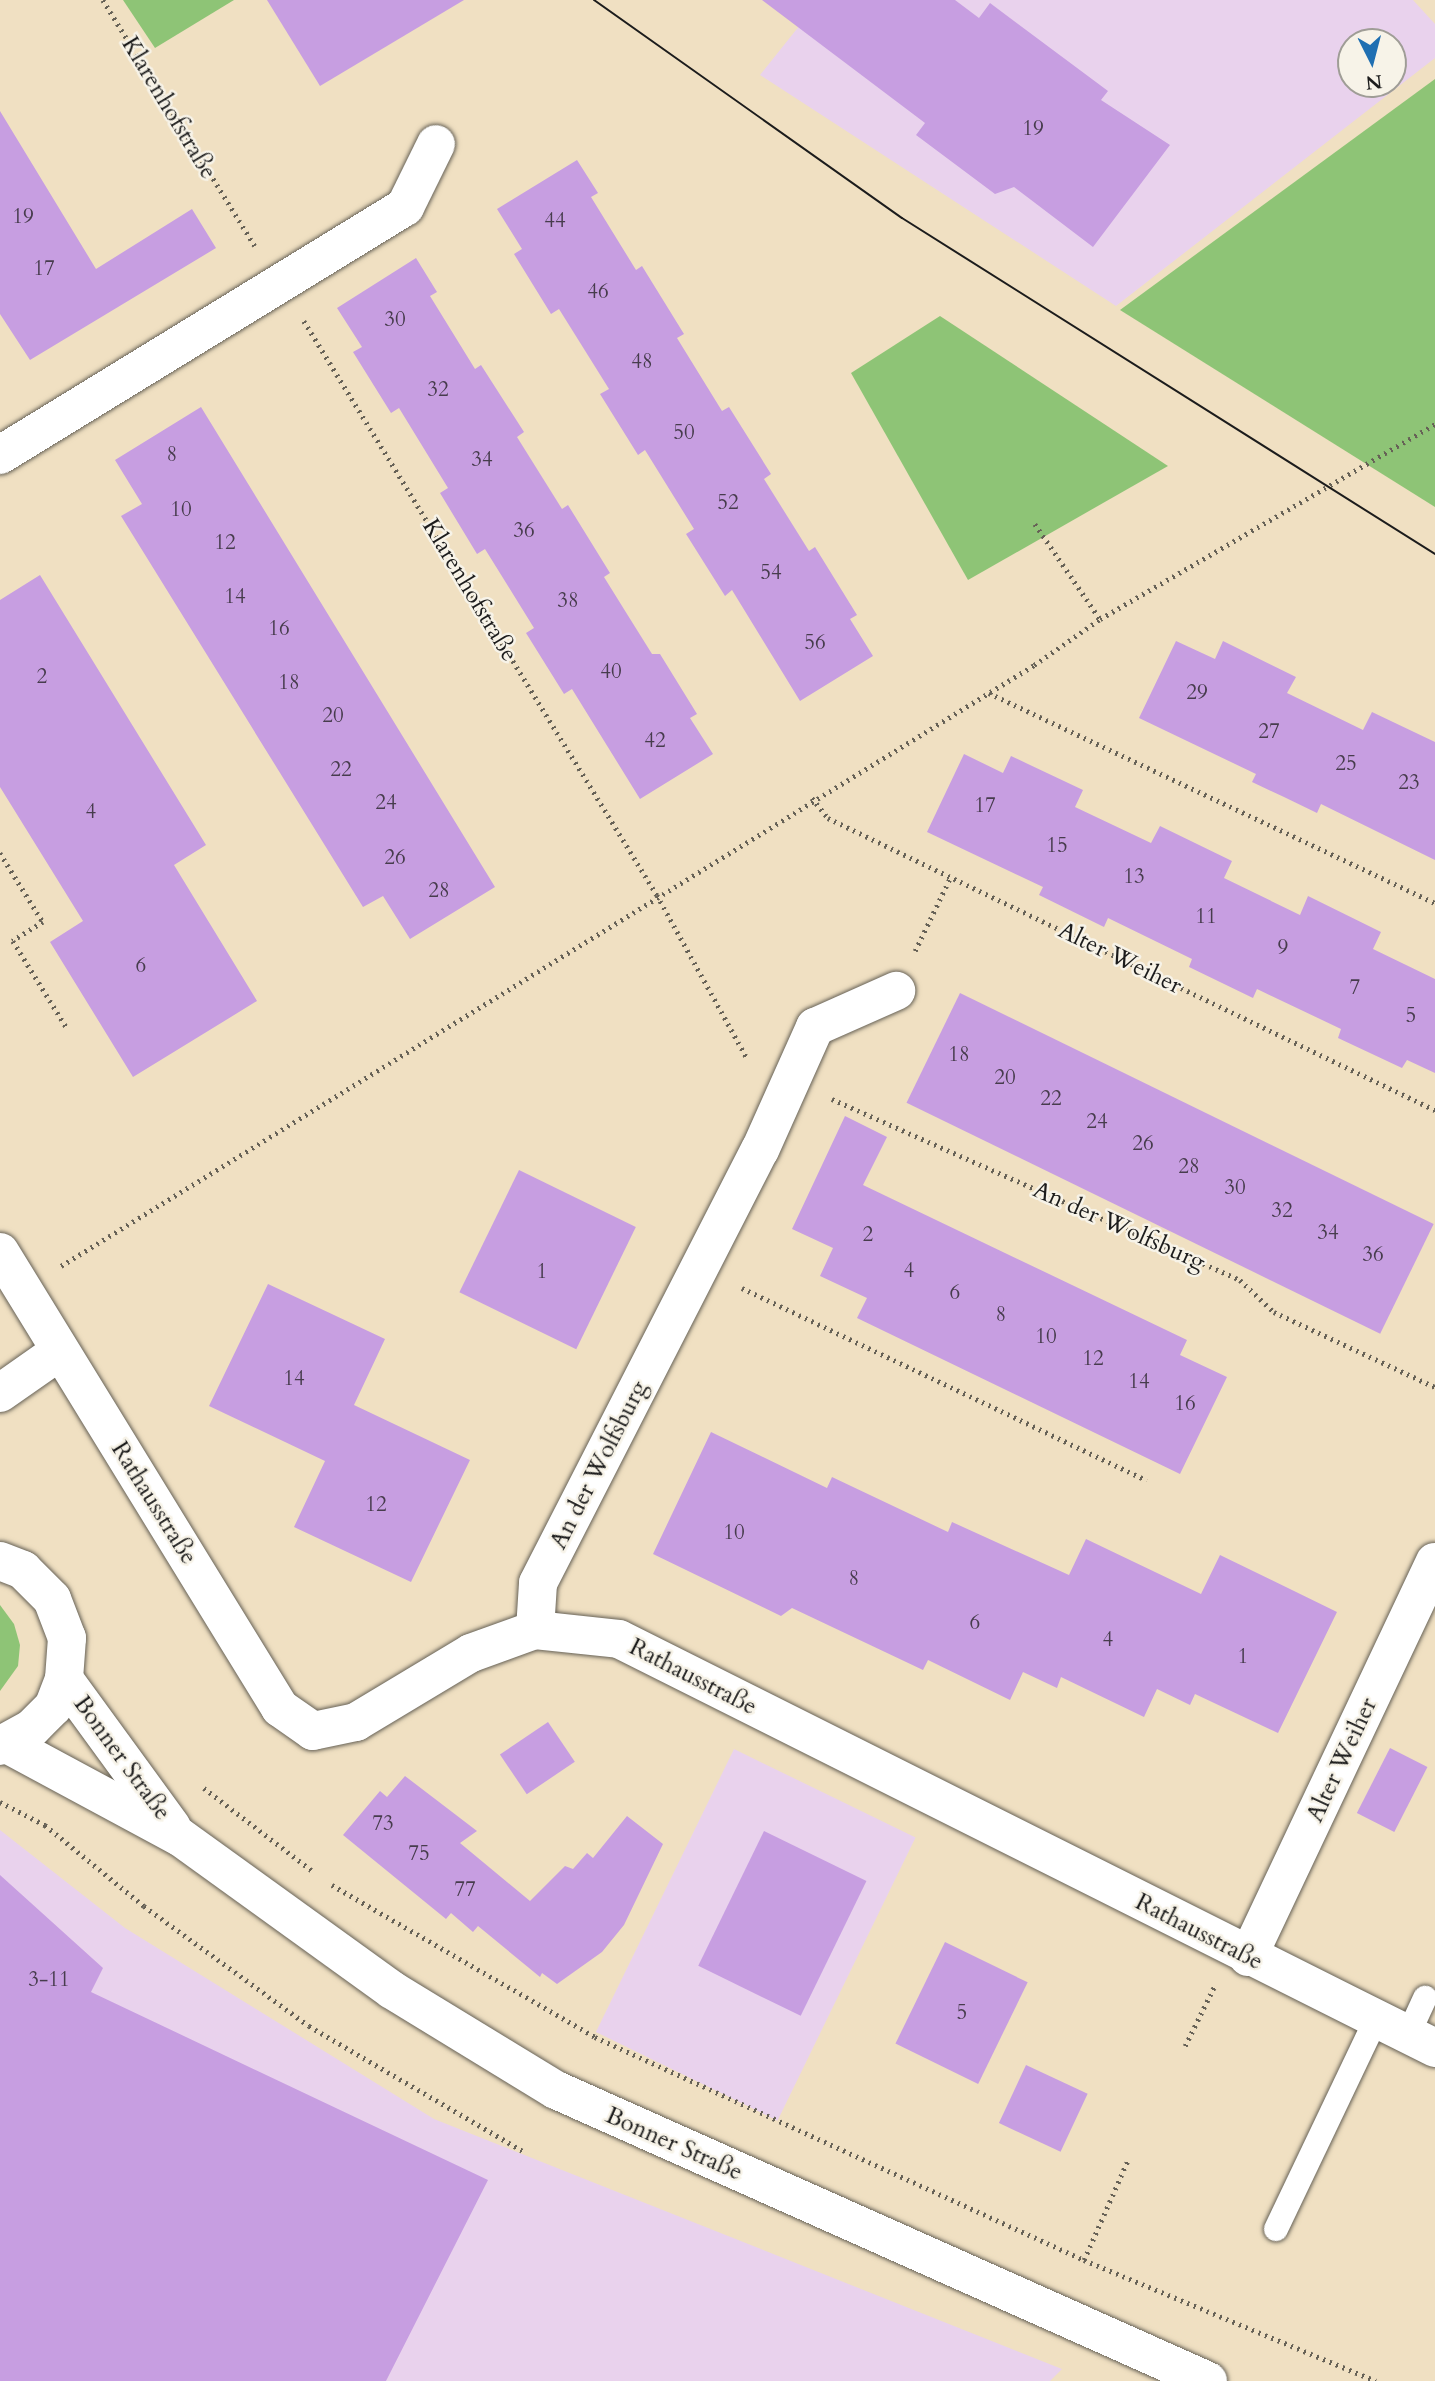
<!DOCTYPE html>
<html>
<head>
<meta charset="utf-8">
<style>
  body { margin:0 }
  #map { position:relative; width:1435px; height:2381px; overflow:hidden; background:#f0e0c2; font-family:Cardo,serif }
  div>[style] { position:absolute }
  .built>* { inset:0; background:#e9d2ed; transform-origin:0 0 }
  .green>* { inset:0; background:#8ec476 }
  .building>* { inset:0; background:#c79ee1; transform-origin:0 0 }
  .path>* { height:4.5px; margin-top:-2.25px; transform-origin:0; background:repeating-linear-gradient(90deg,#666156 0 2px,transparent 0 7px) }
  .roads { filter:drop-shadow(0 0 2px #666156) drop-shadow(0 0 2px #666156) }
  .service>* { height:24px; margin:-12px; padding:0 12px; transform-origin:12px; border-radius:12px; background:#fff }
  .minor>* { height:38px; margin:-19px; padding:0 19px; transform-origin:19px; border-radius:19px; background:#fff }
  .tertiary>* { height:38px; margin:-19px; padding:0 19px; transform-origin:19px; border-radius:19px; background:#fff }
  .tram>* { height:2px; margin:-1px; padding:0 1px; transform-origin:1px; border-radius:1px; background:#1c1c1c }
  span { translate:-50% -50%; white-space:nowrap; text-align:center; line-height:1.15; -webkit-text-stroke:5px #f7f3e8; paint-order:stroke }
  .number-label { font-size:21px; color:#473c4d }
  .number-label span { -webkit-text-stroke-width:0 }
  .street-label { font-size:24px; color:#1c1c1c }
  .north { position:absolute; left:1337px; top:28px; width:70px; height:70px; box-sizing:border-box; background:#f7f3e8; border:2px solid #9f9d96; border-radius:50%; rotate:174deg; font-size:19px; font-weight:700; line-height:28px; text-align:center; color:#1c1c1c }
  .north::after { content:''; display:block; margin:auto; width:24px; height:32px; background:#1f6fb2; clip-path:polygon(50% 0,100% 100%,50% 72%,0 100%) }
</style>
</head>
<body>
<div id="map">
  <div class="built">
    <i style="clip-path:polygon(evenodd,820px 0,1413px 0,1435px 24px,1435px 58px,1116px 306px,760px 75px,820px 0,1351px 42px,1393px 42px,1393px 84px,1351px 84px,1351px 42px)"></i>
    <i style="left:734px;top:1749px;width:202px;height:315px;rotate:26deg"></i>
    <i style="clip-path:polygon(0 1830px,125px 1928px,434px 2119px,1062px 2369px,1050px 2381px,0 2381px)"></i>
  </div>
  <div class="green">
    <i style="clip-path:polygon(123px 0,234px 0,155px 48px)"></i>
    <i style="clip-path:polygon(1435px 79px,1435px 507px,1120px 310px)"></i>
    <i style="clip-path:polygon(940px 316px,1168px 466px,968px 580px,851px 373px)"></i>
    <i style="clip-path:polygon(0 1605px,14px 1624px,20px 1645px,18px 1666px,0 1691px)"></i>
  </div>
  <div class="building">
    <i style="clip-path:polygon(267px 0,464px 0,320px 86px)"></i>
    <i style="clip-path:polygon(762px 0,955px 0,979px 18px,990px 3px,1108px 91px,1101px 100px,1170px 145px,1093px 247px,1014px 187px,995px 194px,916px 135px,925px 123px)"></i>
    <i style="clip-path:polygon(0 111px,96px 269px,192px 209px,216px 248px,30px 360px,0 314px)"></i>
    <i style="clip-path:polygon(577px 160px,598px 193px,591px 197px,636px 270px,642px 266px,684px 334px,677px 338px,722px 411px,729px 407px,771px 474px,764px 479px,809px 551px,815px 547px,857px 615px,850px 619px,873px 656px,800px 701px,732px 590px,725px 596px,686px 534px,694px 529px,645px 450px,638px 455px,600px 394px,609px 389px,559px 309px,551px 314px,514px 254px,522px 249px,497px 209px)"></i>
    <i style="clip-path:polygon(416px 258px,437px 292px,430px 296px,475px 369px,481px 365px,524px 432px,517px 437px,562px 509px,568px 505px,610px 573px,604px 577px,627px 614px,652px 654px,660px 654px,697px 714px,690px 718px,713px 754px,640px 799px,572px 689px,564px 694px,526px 633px,534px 628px,485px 549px,477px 554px,440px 493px,448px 488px,399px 408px,391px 413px,353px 352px,362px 347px,337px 308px)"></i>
    <i style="clip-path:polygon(201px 407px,495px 887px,410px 939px,383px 896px,363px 907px,121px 516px,142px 504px,115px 460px)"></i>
    <i style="clip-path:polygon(40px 575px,206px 845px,174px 865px,257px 1001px,133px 1077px,50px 942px,83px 921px,0 787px,0 600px)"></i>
    <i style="clip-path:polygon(1176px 641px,1215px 659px,1223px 641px,1296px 677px,1287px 693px,1363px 730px,1372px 712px,1435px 742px,1435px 860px,1321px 804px,1317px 813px,1284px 797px,1252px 782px,1256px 774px,1139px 718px)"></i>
    <i style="clip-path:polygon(964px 754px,1003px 773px,1011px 756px,1083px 790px,1075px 807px,1151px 843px,1160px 826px,1232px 861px,1224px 878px,1300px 915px,1308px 896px,1381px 932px,1373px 949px,1435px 979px,1435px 1073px,1407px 1060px,1402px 1068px,1338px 1038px,1341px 1029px,1257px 989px,1253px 998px,1189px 967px,1192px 959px,1108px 918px,1104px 927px,1039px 895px,1043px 887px,927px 832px)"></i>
    <i style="left:960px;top:993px;width:527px;height:122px;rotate:26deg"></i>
    <i style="clip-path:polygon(845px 1116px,887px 1137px,863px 1185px,1187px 1340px,1180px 1355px,1227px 1377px,1180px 1474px,857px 1318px,867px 1298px,820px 1276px,833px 1248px,792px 1229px)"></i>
    <i style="left:519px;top:1170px;width:130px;height:136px;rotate:26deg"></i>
    <i style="clip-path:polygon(268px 1284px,385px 1339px,354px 1405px,470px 1460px,411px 1582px,294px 1527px,325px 1461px,209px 1406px)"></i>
    <i style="clip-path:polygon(711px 1432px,827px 1488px,832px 1477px,948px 1532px,952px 1522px,1069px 1575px,1086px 1539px,1201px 1594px,1220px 1555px,1337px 1612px,1278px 1733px,1195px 1694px,1190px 1705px,1157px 1689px,1144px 1717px,1061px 1677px,1057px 1688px,1023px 1672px,1010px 1700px,928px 1660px,923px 1670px,792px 1608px,781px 1616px,653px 1554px)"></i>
    <i style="left:548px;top:1722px;width:48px;height:58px;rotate:56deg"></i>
    <i style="left:1390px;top:1748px;width:42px;height:73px;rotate:27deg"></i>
    <i style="clip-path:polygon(405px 1776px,477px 1831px,460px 1843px,530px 1901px,565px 1866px,573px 1869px,587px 1853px,593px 1858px,627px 1816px,663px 1844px,624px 1925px,602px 1952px,557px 1984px,542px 1973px,540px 1977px,478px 1926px,473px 1932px,451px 1913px,446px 1919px,343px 1835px,380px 1791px,387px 1797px)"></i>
    <i style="left:764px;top:1831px;width:114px;height:150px;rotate:26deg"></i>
    <i style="clip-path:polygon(0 1875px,103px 1968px,91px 1992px,488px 2180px,386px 2381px,0 2381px)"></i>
    <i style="left:945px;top:1942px;width:92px;height:113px;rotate:26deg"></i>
    <i style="left:1026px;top:2065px;width:68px;height:64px;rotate:25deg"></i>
  </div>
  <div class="path">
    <i style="left:103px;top:0;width:289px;rotate:58.3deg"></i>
    <i style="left:304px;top:321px;width:674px;rotate:58.41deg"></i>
    <i style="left:657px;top:895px;width:188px;rotate:61.1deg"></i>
    <i style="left:1035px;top:524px;width:115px;rotate:55.6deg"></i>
    <i style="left:989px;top:693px;width:493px;rotate:25.2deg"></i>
    <i style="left:812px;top:798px;width:26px;rotate:51deg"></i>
    <i style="left:828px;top:818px;width:674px;rotate:25.69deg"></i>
    <i style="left:0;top:853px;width:81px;rotate:58.1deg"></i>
    <i style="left:43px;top:922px;width:36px;rotate:148deg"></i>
    <i style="left:13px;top:941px;width:102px;rotate:58.2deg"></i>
    <i style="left:915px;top:951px;width:83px;rotate:-64.4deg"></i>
    <i style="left:832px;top:1099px;width:446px;rotate:23.9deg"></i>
    <i style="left:1240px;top:1280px;width:47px;rotate:43.3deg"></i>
    <i style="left:1274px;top:1312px;width:178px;rotate:25deg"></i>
    <i style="left:61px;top:1266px;width:1144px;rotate:-31.7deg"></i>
    <i style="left:1034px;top:665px;width:80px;rotate:-34.9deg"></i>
    <i style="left:1100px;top:619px;width:388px;rotate:-30.2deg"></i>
    <i style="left:742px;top:1288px;width:448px;rotate:25.4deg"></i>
    <i style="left:204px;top:1788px;width:138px;rotate:37.4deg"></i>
    <i style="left:0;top:1802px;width:51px;rotate:27.1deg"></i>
    <i style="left:45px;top:1825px;width:128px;rotate:39.3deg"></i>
    <i style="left:144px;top:1906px;width:204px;rotate:36deg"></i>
    <i style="left:309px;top:2026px;width:248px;rotate:30.3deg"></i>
    <i style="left:332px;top:1885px;width:304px;rotate:30deg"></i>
    <i style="left:595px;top:2037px;width:537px;rotate:24.51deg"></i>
    <i style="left:1084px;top:2260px;width:316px;rotate:22.5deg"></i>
    <i style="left:1185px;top:2046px;width:66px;rotate:-63.8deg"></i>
    <i style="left:1084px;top:2260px;width:109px;rotate:-66.3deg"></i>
  </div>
  <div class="roads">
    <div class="service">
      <i style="left:1408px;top:2035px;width:41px;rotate:-65.3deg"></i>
      <i style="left:1276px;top:2229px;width:233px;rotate:-64.5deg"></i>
    </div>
    <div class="minor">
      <i style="left:0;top:455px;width:475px;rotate:-31.5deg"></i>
      <i style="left:405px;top:207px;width:70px;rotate:-63.8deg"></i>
      <i style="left:0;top:1252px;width:535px;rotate:58.45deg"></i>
      <i style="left:280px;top:1708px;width:40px;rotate:34.9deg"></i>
      <i style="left:313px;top:1731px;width:44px;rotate:-11.8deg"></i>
      <i style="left:356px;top:1722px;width:134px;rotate:-31deg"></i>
      <i style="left:471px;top:1653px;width:68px;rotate:-19.8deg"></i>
      <i style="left:535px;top:1630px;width:84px;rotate:6.1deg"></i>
      <i style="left:619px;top:1639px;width:913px;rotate:26.62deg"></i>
      <i style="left:0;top:1393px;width:73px;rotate:-35deg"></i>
      <i style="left:535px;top:1630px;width:47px;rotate:-86.3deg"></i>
      <i style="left:538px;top:1583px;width:487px;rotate:-62.9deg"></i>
      <i style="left:760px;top:1150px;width:135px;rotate:-65.9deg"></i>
      <i style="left:815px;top:1027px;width:89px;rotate:-24deg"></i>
      <i style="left:1248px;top:1957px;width:437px;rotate:-64.7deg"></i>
    </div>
    <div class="tertiary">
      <i style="left:0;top:1561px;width:25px;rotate:21deg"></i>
      <i style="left:23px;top:1570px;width:41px;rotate:45deg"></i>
      <i style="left:52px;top:1599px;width:42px;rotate:69deg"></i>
      <i style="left:67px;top:1638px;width:41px;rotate:94.2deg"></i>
      <i style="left:64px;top:1679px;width:30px;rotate:111deg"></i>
      <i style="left:53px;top:1707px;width:30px;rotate:135deg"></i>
      <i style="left:32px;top:1728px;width:37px;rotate:151deg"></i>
      <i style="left:64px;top:1679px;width:183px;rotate:53.9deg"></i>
      <i style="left:7px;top:1744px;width:196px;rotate:28.3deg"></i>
      <i style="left:180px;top:1837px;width:261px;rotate:35.8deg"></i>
      <i style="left:392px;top:1990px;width:192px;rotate:31.4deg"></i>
      <i style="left:556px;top:2090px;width:714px;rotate:24.05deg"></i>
    </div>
  </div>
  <div class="tram">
    <i style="left:594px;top:0;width:377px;rotate:35.3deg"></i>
    <i style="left:902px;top:218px;width:630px;rotate:32.23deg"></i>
  </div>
  <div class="number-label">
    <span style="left:1033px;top:129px">19</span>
    <span style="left:23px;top:217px">19</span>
    <span style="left:555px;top:221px">44</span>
    <span style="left:44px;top:269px">17</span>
    <span style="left:598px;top:292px">46</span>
    <span style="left:395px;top:320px">30</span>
    <span style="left:642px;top:362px">48</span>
    <span style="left:438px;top:390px">32</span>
    <span style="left:684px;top:433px">50</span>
    <span style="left:172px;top:455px">8</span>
    <span style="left:482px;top:460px">34</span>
    <span style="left:728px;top:503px">52</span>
    <span style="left:181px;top:510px">10</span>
    <span style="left:524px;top:531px">36</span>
    <span style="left:225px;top:543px">12</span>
    <span style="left:771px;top:573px">54</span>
    <span style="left:235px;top:597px">14</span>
    <span style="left:568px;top:601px">38</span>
    <span style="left:279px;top:629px">16</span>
    <span style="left:815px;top:643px">56</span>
    <span style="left:611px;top:672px">40</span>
    <span style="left:42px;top:677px">2</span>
    <span style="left:289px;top:683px">18</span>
    <span style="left:1197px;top:693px">29</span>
    <span style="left:333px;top:716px">20</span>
    <span style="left:1269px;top:732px">27</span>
    <span style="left:655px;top:741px">42</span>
    <span style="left:1346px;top:764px">25</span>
    <span style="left:341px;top:770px">22</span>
    <span style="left:1409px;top:783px">23</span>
    <span style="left:386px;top:803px">24</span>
    <span style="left:985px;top:806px">17</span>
    <span style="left:91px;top:812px">4</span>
    <span style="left:1057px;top:846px">15</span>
    <span style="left:395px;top:858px">26</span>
    <span style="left:1134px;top:877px">13</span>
    <span style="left:439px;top:891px">28</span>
    <span style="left:1206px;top:917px">11</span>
    <span style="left:1283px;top:948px">9</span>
    <span style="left:141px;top:966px">6</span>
    <span style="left:1355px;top:988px">7</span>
    <span style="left:1411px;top:1016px">5</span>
    <span style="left:959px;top:1055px">18</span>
    <span style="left:1005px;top:1078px">20</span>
    <span style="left:1051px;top:1099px">22</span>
    <span style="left:1097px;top:1122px">24</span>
    <span style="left:1143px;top:1144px">26</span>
    <span style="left:1189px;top:1167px">28</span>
    <span style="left:1235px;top:1188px">30</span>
    <span style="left:1282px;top:1211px">32</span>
    <span style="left:1328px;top:1233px">34</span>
    <span style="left:868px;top:1235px">2</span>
    <span style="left:1373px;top:1255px">36</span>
    <span style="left:909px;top:1271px">4</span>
    <span style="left:542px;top:1272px">1</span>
    <span style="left:955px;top:1293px">6</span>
    <span style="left:1001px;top:1315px">8</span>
    <span style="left:1046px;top:1337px">10</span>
    <span style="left:1093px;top:1359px">12</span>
    <span style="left:294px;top:1379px">14</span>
    <span style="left:1139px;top:1382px">14</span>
    <span style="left:1185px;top:1404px">16</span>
    <span style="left:376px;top:1505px">12</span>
    <span style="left:734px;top:1533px">10</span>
    <span style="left:854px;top:1579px">8</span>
    <span style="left:975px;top:1623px">6</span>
    <span style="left:1108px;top:1640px">4</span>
    <span style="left:1243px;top:1657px">1</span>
    <span style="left:383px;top:1824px">73</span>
    <span style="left:419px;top:1854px">75</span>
    <span style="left:465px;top:1890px">77</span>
    <span style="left:49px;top:1980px">3-11</span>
    <span style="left:962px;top:2013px">5</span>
  </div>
  <div class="street-label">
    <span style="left:169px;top:108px;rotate:59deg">Klarenhofstraße</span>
    <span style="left:470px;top:590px;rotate:59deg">Klarenhofstraße</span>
    <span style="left:1120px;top:958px;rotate:26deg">Alter Weiher</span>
    <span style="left:1119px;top:1226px;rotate:24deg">An der Wolfsburg</span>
    <span style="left:599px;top:1465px;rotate:-63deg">An der Wolfsburg</span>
    <span style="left:154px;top:1503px;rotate:58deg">Rathausstraße</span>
    <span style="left:693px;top:1677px;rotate:27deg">Rathausstraße</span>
    <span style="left:122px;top:1758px;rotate:54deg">Bonner Straße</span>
    <span style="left:1342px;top:1760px;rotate:-65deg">Alter Weiher</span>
    <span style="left:1199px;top:1932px;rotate:27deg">Rathausstraße</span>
    <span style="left:674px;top:2144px;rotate:24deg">Bonner Straße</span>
  </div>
  <div class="north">N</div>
</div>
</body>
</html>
